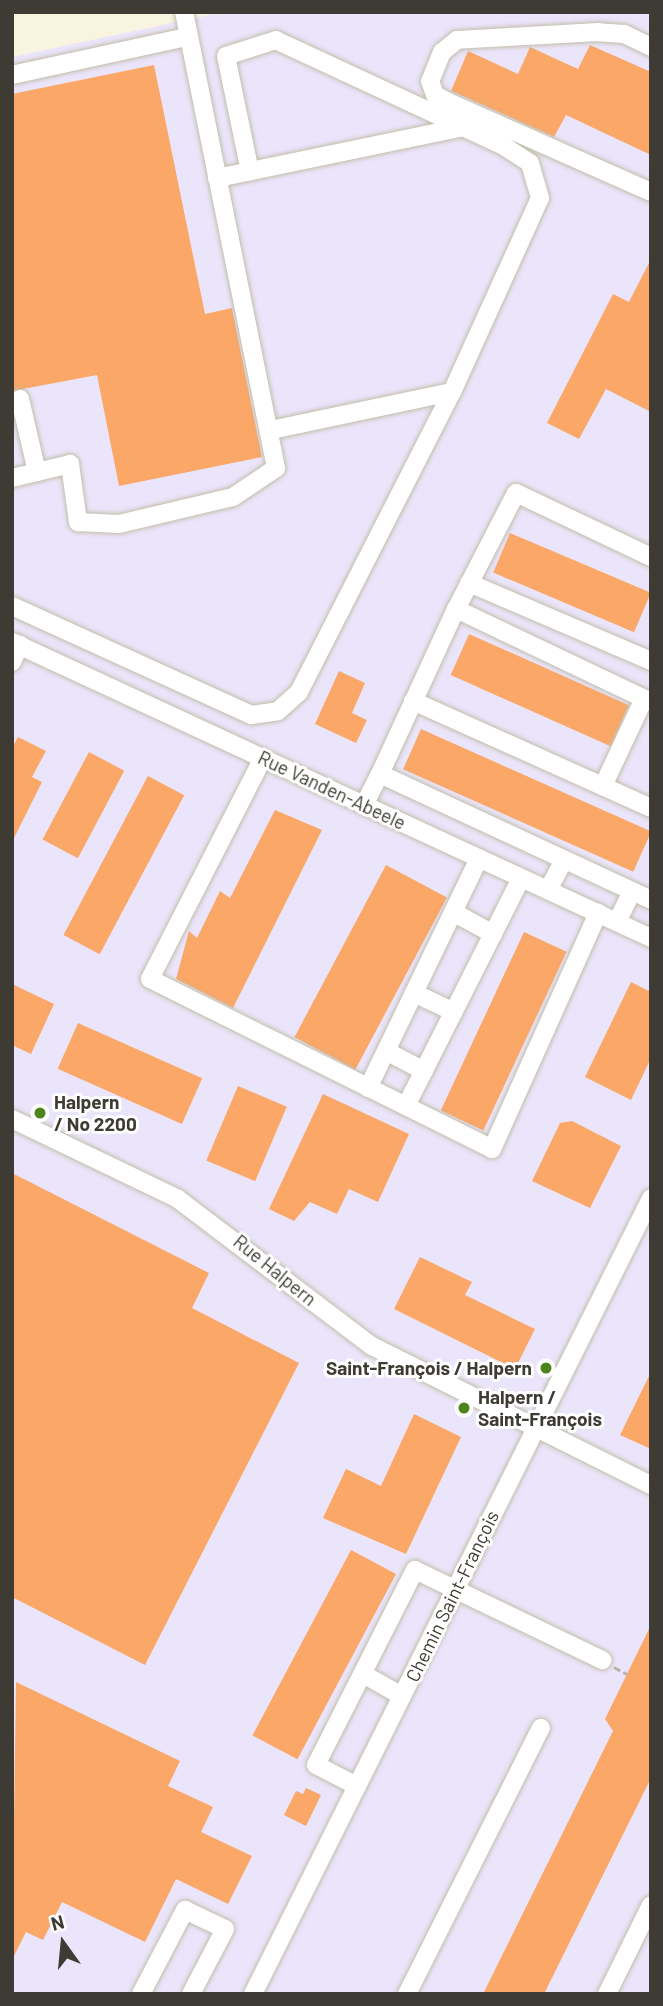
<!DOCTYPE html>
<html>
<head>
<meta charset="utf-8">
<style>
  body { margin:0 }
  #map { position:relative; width:663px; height:2006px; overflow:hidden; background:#f8f4df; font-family:Barlow,sans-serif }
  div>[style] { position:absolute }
  .industrial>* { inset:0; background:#ebe5fb }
  .building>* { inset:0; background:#faa767; transform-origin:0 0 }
  .path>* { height:2.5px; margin-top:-1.25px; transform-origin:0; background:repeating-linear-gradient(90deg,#b5b2a1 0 7px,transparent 0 10.5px) }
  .roads { filter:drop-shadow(0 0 2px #c2beaa) drop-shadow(0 0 2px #c2beaa) }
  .minor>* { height:18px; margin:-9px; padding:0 9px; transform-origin:9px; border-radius:9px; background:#fff }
  .dots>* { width:19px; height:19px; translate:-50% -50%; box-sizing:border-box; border:4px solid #fff; border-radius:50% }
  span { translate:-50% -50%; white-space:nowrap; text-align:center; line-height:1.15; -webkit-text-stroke:6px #fff; paint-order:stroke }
  .street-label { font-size:19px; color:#3d3b33 }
  .poi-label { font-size:19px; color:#3d3b33; font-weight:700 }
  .left { translate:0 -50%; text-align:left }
  .right { translate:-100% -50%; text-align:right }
  .frame { position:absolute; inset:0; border:14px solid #3d3b33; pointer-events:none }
  .north { position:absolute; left:28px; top:1908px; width:70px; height:70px; -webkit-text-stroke:5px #fff; paint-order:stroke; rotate:345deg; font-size:19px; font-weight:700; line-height:28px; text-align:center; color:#3d3b33 }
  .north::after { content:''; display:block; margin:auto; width:24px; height:32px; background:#3d3b33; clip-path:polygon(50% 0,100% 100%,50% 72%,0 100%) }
</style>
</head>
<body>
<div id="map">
  <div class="industrial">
    <i style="clip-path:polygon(223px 12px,651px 12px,651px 1994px,12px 1994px,12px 57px)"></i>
  </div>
  <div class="building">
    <i style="clip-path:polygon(590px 45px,651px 72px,651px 155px,566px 115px,554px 137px,451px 91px,468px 51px,518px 74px,530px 47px,578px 69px)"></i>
    <i style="clip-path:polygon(154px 65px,205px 314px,232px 308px,262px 457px,119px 486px,97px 375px,12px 391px,12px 94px)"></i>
    <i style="clip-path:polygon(651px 259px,651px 412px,606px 389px,579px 439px,547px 423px,613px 294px,629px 302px)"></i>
    <i style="left:510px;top:533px;width:153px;height:43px;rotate:23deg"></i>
    <i style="left:469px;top:634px;width:175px;height:45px;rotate:24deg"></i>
    <i style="clip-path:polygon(339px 671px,365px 683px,352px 713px,367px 720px,356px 743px,315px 724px)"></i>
    <i style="left:421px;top:729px;width:252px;height:44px;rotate:24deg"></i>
    <i style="clip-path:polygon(18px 737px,46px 751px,32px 777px,42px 782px,12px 842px,12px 748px)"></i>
    <i style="left:89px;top:752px;width:40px;height:99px;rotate:28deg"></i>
    <i style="left:148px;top:776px;width:41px;height:180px;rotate:28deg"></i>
    <i style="clip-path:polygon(275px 810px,322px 830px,233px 1008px,176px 979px,189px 931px,197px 938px,220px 891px,230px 898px)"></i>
    <i style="left:386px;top:865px;width:69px;height:195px;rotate:28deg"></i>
    <i style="left:524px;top:932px;width:47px;height:197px;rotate:25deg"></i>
    <i style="clip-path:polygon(631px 982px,651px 992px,651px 1058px,631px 1100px,585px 1077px)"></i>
    <i style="clip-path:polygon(12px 984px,54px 1004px,31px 1054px,12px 1045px)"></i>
    <i style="left:78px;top:1023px;width:136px;height:50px;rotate:24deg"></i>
    <i style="left:238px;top:1086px;width:53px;height:81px;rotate:23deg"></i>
    <i style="clip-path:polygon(323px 1094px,409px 1134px,378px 1202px,349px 1189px,337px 1214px,310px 1202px,294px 1221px,269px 1209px)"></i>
    <i style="clip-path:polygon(572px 1121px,621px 1146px,590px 1208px,532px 1181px,560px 1123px)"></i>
    <i style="clip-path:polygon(12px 1173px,209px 1273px,192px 1308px,299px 1363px,145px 1665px,12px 1597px)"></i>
    <i style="clip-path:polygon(420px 1257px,472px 1282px,465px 1295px,535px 1329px,515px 1369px,394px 1309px)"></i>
    <i style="clip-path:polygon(651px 1372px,651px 1449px,620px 1435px)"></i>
    <i style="clip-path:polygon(414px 1414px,461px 1437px,406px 1554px,323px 1518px,346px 1469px,381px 1486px)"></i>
    <i style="left:351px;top:1550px;width:51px;height:210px;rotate:28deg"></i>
    <i style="clip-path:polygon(651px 1625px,651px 1778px,544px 1994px,483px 1994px,613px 1731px,605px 1719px)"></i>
    <i style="clip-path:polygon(16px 1682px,180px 1761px,168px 1786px,213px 1807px,201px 1832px,252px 1856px,228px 1904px,176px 1879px,145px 1942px,62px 1902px,43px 1940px,26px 1932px,12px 1960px)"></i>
    <i style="clip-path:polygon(306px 1788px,321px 1795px,306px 1826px,284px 1815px,296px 1791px,303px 1794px)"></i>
  </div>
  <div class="path">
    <i style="left:614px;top:1667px;width:15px;rotate:28deg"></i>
  </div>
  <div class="roads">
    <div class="minor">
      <i style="left:651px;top:47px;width:30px;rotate:-154deg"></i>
      <i style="left:624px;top:34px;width:26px;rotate:-176deg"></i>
      <i style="left:598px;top:32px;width:141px;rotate:176.8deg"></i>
      <i style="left:457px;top:40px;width:19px;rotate:141deg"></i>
      <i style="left:442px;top:52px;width:31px;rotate:112deg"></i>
      <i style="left:430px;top:81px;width:15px;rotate:70deg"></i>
      <i style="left:435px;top:95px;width:15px;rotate:28deg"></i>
      <i style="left:448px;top:102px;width:222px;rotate:23.9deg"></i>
      <i style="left:12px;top:75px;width:179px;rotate:-12.3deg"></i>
      <i style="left:217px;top:178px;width:252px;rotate:-11.7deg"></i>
      <i style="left:20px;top:399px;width:75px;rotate:76.9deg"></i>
      <i style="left:271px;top:430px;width:185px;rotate:-11.9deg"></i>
      <i style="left:12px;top:478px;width:60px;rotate:-13.6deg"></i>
      <i style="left:70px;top:464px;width:59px;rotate:82.1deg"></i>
      <i style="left:78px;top:522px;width:41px;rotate:2.8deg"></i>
      <i style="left:119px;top:524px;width:117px;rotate:-13.3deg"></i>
      <i style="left:233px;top:497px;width:52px;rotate:-34deg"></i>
      <i style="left:276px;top:468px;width:465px;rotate:-101.4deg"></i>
      <i style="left:651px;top:557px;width:149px;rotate:-154.6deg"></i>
      <i style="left:516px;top:493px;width:131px;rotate:117.3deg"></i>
      <i style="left:456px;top:609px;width:216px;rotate:25.5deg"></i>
      <i style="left:469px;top:583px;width:198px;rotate:23.2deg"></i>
      <i style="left:12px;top:606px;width:263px;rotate:24.5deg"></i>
      <i style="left:251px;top:715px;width:27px;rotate:-8deg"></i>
      <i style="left:278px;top:711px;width:28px;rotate:-42deg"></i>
      <i style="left:299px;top:692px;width:337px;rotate:-63deg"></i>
      <i style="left:452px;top:392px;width:213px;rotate:-65.6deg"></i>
      <i style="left:540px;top:198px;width:36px;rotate:-106deg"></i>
      <i style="left:530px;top:163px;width:31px;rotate:-147deg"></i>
      <i style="left:504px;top:146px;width:251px;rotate:-155.1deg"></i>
      <i style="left:276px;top:40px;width:52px;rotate:162.3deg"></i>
      <i style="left:226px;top:56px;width:118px;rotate:78.3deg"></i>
      <i style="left:12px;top:642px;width:704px;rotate:24.85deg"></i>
      <i style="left:12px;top:662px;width:19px;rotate:-65deg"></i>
      <i style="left:413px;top:701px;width:261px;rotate:24.2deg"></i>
      <i style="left:263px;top:758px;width:248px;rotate:117.1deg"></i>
      <i style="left:150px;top:979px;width:382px;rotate:26.4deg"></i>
      <i style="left:492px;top:1149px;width:259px;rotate:-65.8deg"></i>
      <i style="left:380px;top:774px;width:182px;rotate:-65.3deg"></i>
      <i style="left:603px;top:786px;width:94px;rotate:-64.8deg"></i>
      <i style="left:364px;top:805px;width:35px;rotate:-63deg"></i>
      <i style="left:380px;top:774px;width:299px;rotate:24.9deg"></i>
      <i style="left:548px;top:890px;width:34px;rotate:-62deg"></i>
      <i style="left:453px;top:912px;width:46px;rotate:28.8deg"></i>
      <i style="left:617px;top:922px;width:34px;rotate:-64deg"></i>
      <i style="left:414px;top:993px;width:44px;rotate:25.4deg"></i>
      <i style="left:386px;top:1051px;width:43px;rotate:27.8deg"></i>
      <i style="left:368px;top:1088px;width:255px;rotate:-64.2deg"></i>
      <i style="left:406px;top:1106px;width:255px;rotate:-63.2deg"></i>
      <i style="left:12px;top:1119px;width:184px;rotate:25.7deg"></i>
      <i style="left:178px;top:1199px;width:243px;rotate:37.2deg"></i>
      <i style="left:372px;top:1346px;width:312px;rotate:26.5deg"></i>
      <i style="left:363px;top:1674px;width:45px;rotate:29.4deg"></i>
      <i style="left:357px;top:1786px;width:46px;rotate:-152.9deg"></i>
      <i style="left:316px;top:1765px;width:219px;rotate:-63.1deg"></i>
      <i style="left:415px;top:1570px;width:208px;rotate:25.7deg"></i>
      <i style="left:141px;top:1994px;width:95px;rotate:-62.4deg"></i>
      <i style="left:185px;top:1910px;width:44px;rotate:25.4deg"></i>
      <i style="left:225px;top:1929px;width:73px;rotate:117.6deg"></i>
      <i style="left:253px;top:1994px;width:890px;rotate:-63.43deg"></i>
      <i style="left:407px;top:1994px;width:298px;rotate:-63.3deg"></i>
      <i style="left:607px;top:1994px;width:99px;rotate:-63.7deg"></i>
    </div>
  </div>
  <div class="dots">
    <i style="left:40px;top:1113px;background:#4d841c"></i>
    <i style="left:546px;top:1368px;background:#4d841c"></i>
    <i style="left:464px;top:1408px;background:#4d841c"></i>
  </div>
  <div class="street-label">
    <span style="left:332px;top:790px;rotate:25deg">Rue Vanden-Abeele</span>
    <span style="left:275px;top:1270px;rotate:39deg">Rue Halpern</span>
    <span style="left:452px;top:1596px;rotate:-64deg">Chemin Saint-François</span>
  </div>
  <div class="poi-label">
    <span class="left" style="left:54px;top:1113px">Halpern<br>/ No 2200</span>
    <span class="right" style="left:532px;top:1368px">Saint-François / Halpern</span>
    <span class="left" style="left:478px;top:1408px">Halpern /<br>Saint-François</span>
  </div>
  <div class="frame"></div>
  <div class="north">N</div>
</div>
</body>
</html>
